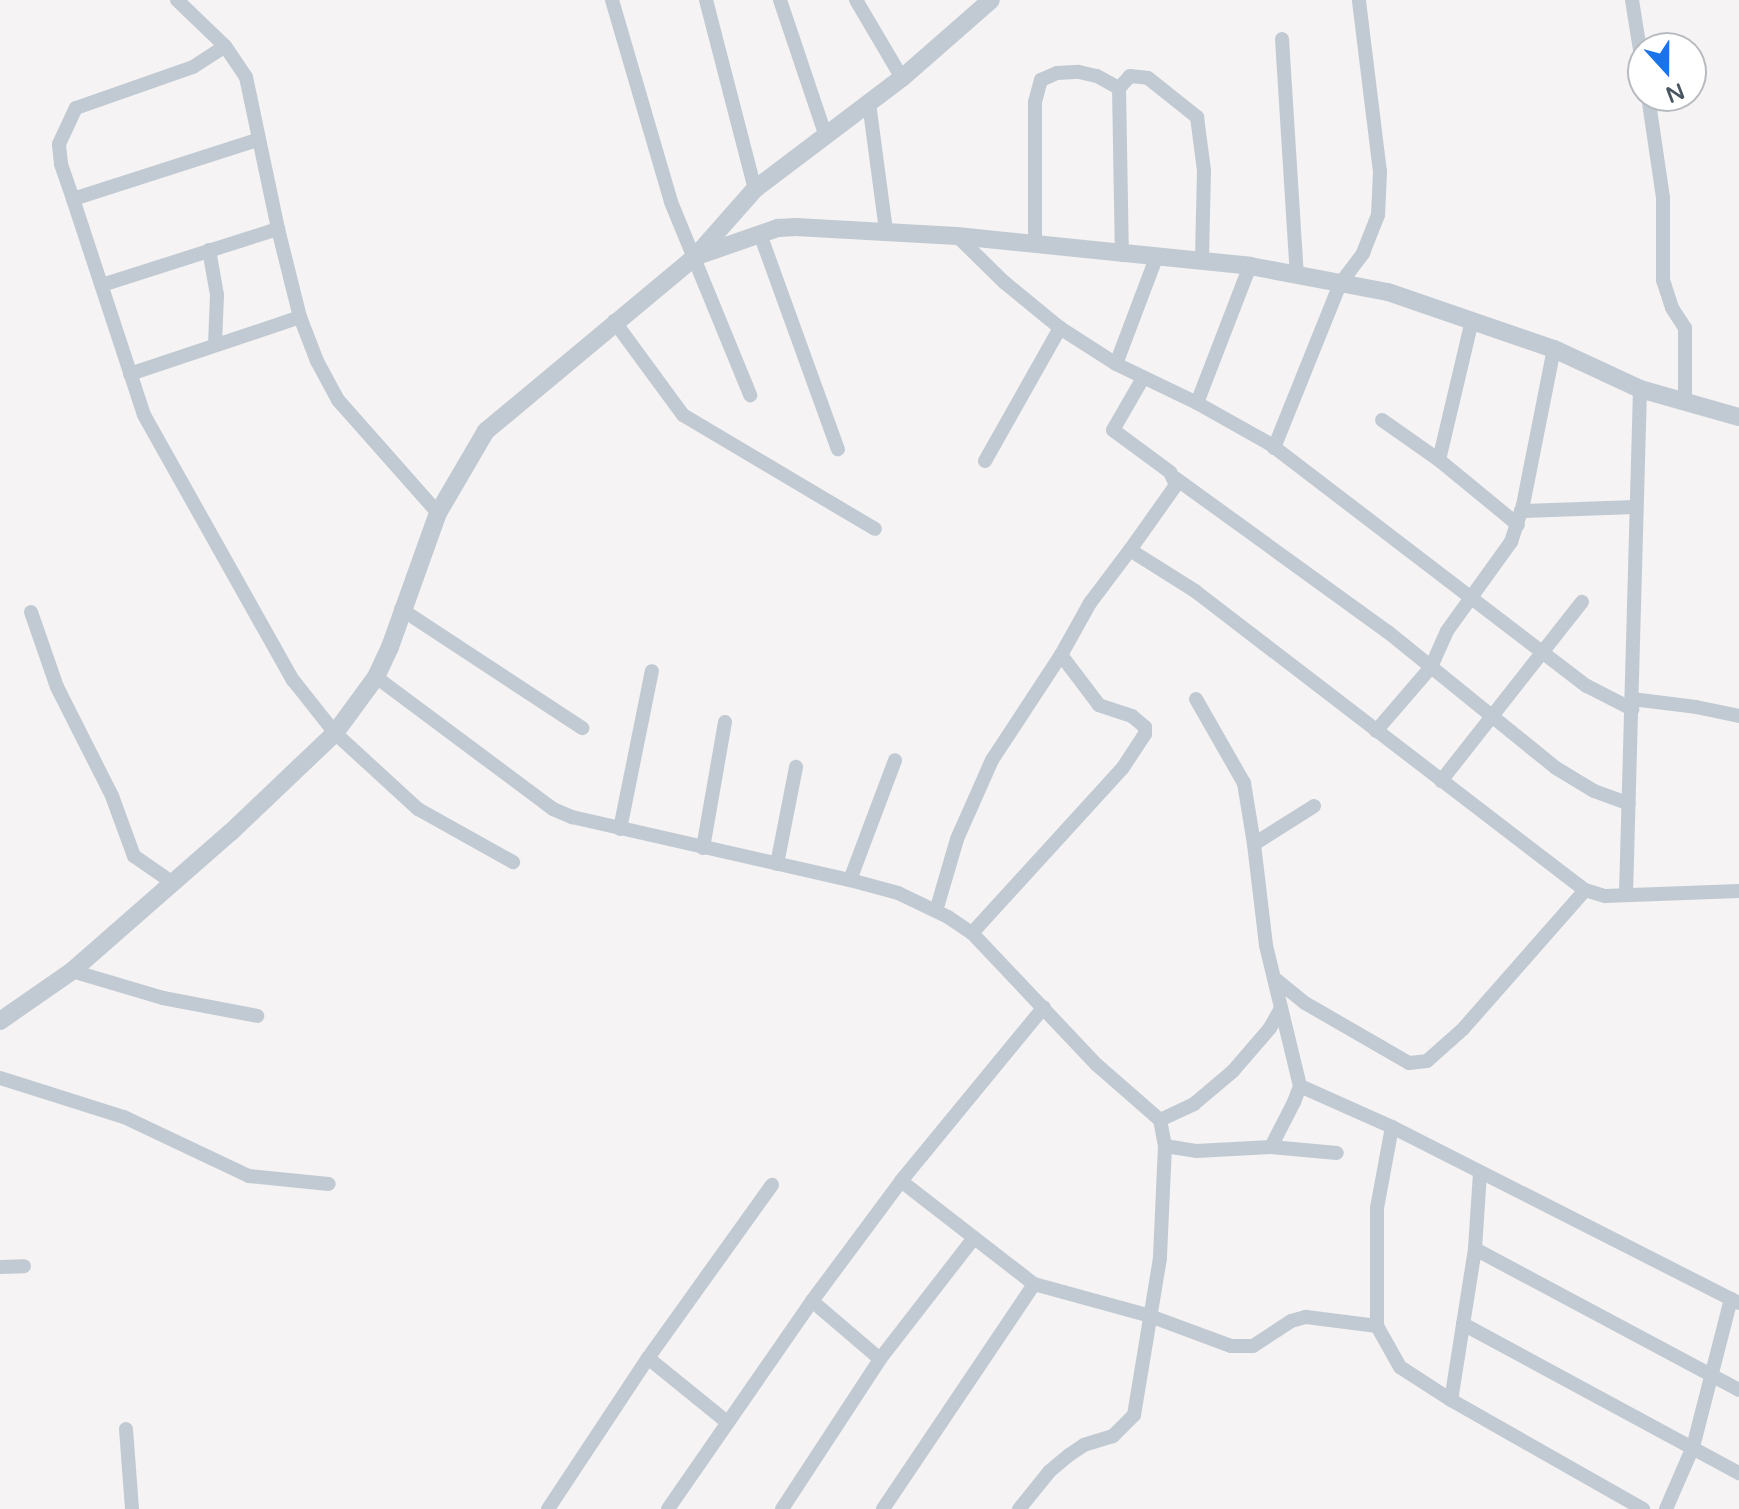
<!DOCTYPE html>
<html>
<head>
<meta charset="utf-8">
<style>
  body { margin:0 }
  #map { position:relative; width:1739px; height:1509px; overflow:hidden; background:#f5f3f3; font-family:"Varela Round",sans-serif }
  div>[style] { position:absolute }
  .minor>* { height:14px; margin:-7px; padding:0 7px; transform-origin:7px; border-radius:7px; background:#c1cad2 }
  .tertiary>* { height:18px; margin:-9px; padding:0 9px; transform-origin:9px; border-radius:9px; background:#c1cad2 }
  span { translate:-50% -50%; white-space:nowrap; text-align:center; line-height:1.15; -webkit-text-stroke:8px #fff; paint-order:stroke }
  .north { position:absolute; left:1627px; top:32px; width:80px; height:80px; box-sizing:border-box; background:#fff; border:2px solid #b7bbc0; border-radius:50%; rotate:159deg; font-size:22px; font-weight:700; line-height:32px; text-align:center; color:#4a5661 }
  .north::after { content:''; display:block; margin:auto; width:28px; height:36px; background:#1a73e8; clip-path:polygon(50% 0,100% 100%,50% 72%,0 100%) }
</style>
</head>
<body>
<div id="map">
  <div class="minor">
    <i style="left:177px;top:0;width:66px;rotate:43.8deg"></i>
    <i style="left:225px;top:46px;width:37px;rotate:56deg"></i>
    <i style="left:246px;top:77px;width:155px;rotate:78.1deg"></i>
    <i style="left:278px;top:229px;width:91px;rotate:76deg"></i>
    <i style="left:300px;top:317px;width:47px;rotate:68.9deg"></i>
    <i style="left:317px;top:361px;width:44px;rotate:61.7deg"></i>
    <i style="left:338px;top:400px;width:151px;rotate:48.5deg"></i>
    <i style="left:612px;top:0;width:210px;rotate:73.7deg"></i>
    <i style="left:671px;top:202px;width:209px;rotate:67.7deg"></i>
    <i style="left:706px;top:0;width:195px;rotate:75.5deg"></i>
    <i style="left:780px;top:0;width:141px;rotate:71.4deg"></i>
    <i style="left:856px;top:0;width:91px;rotate:59.5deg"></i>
    <i style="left:1632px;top:0;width:70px;rotate:80.9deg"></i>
    <i style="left:1282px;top:39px;width:236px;rotate:86.4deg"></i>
    <i style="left:1119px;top:88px;width:167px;rotate:89deg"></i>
    <i style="left:1648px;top:96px;width:103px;rotate:81.6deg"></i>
    <i style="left:1663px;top:198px;width:82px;rotate:90deg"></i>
    <i style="left:1663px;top:280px;width:29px;rotate:72deg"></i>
    <i style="left:1672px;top:308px;width:24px;rotate:57deg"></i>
    <i style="left:1685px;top:328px;width:74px;rotate:90deg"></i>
    <i style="left:869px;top:103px;width:129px;rotate:82.4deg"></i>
    <i style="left:257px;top:140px;width:193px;rotate:162.2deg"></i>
    <i style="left:73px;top:199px;width:227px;rotate:71.8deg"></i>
    <i style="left:144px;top:415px;width:304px;rotate:60.7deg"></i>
    <i style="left:293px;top:680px;width:68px;rotate:51.6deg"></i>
    <i style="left:335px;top:733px;width:113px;rotate:42.5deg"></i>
    <i style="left:418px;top:809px;width:109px;rotate:29.2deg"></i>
    <i style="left:73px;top:199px;width:37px;rotate:-109deg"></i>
    <i style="left:61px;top:164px;width:20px;rotate:-96deg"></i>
    <i style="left:59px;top:144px;width:40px;rotate:-65deg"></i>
    <i style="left:76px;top:108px;width:124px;rotate:-19.3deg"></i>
    <i style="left:193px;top:67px;width:38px;rotate:-33deg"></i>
    <i style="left:760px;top:234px;width:229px;rotate:70.1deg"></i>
    <i style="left:957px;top:236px;width:66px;rotate:44.4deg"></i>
    <i style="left:1004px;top:282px;width:72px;rotate:39.4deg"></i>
    <i style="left:1060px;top:328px;width:67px;rotate:32.7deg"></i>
    <i style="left:1116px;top:364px;width:90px;rotate:25.7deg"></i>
    <i style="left:1197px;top:403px;width:84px;rotate:29.3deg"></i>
    <i style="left:1270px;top:444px;width:399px;rotate:37.4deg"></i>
    <i style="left:1587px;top:686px;width:51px;rotate:27.1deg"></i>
    <i style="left:1035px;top:245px;width:143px;rotate:-90deg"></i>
    <i style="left:1035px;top:102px;width:23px;rotate:-75deg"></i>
    <i style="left:1041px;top:80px;width:17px;rotate:-24deg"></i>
    <i style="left:1057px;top:73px;width:22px;rotate:-3deg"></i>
    <i style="left:1079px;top:72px;width:18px;rotate:13deg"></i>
    <i style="left:1097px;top:76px;width:25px;rotate:29deg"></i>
    <i style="left:1119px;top:88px;width:16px;rotate:-47deg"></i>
    <i style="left:1130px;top:76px;width:18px;rotate:6deg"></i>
    <i style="left:1148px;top:78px;width:63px;rotate:38.5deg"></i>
    <i style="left:1197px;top:117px;width:53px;rotate:82.5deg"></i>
    <i style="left:1204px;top:170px;width:91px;rotate:91.3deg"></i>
    <i style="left:209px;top:250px;width:46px;rotate:79.9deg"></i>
    <i style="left:217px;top:295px;width:50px;rotate:92.3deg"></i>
    <i style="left:102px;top:285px;width:185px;rotate:-17.7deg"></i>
    <i style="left:614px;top:321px;width:117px;rotate:53.7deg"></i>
    <i style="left:683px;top:415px;width:223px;rotate:30.7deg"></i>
    <i style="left:1116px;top:364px;width:113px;rotate:-69.3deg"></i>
    <i style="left:130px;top:374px;width:179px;rotate:-18.5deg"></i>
    <i style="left:1143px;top:378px;width:60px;rotate:120deg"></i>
    <i style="left:1113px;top:430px;width:71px;rotate:36.4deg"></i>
    <i style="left:1170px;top:472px;width:14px;rotate:65deg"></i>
    <i style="left:1176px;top:485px;width:80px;rotate:125.3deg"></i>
    <i style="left:1130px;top:550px;width:77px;rotate:32.2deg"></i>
    <i style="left:1195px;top:591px;width:491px;rotate:37.5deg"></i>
    <i style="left:1585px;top:890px;width:21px;rotate:17deg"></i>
    <i style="left:1605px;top:896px;width:134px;rotate:-2.1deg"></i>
    <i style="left:1197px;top:403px;width:147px;rotate:-68.9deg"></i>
    <i style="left:1382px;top:420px;width:70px;rotate:35.1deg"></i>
    <i style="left:1439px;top:460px;width:102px;rotate:39.4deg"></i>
    <i style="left:1274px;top:448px;width:177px;rotate:-68.1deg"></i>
    <i style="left:1340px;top:284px;width:39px;rotate:-53deg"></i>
    <i style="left:1363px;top:253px;width:41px;rotate:-68.5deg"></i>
    <i style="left:1378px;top:215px;width:43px;rotate:-87.3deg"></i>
    <i style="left:1380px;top:172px;width:173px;rotate:-97deg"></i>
    <i style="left:1439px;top:460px;width:144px;rotate:-76.7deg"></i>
    <i style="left:985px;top:461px;width:153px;rotate:-60.6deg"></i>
    <i style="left:1175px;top:478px;width:263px;rotate:35.9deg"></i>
    <i style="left:1388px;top:632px;width:216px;rotate:39deg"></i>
    <i style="left:1556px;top:768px;width:44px;rotate:31.2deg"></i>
    <i style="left:1594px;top:791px;width:37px;rotate:20deg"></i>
    <i style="left:1521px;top:511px;width:114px;rotate:-2deg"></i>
    <i style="left:401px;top:609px;width:217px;rotate:33.3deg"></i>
    <i style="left:31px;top:612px;width:79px;rotate:70.9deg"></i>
    <i style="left:57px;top:687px;width:122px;rotate:63.2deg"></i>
    <i style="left:112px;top:796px;width:64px;rotate:69.9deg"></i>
    <i style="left:134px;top:856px;width:47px;rotate:34.7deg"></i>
    <i style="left:376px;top:677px;width:221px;rotate:36.7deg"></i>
    <i style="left:553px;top:809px;width:21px;rotate:23deg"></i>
    <i style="left:572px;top:817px;width:285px;rotate:12.8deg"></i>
    <i style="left:850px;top:880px;width:50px;rotate:15.2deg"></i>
    <i style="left:898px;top:893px;width:55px;rotate:25.6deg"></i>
    <i style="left:948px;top:917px;width:29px;rotate:34deg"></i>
    <i style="left:972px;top:933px;width:182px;rotate:46.6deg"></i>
    <i style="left:1097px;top:1065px;width:84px;rotate:41.1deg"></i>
    <i style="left:1160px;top:1120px;width:26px;rotate:79deg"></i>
    <i style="left:1165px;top:1146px;width:112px;rotate:92.6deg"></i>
    <i style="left:1160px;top:1258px;width:159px;rotate:99.4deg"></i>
    <i style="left:1134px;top:1415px;width:30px;rotate:135deg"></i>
    <i style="left:1113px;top:1436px;width:30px;rotate:163deg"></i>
    <i style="left:1084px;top:1445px;width:18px;rotate:146deg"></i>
    <i style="left:1069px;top:1455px;width:26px;rotate:140deg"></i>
    <i style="left:1049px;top:1472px;width:48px;rotate:129deg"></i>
    <i style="left:1196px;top:699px;width:97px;rotate:60.3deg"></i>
    <i style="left:1244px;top:783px;width:62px;rotate:80.7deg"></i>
    <i style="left:1632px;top:699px;width:64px;rotate:7.1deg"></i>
    <i style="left:1696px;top:707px;width:44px;rotate:11.8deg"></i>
    <i style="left:1376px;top:731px;width:84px;rotate:-49.3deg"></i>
    <i style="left:1431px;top:667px;width:39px;rotate:-66deg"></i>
    <i style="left:1447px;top:631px;width:110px;rotate:-54.3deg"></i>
    <i style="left:1511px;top:542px;width:39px;rotate:-72deg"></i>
    <i style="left:1523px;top:505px;width:159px;rotate:-78.8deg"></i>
    <i style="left:1441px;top:781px;width:228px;rotate:-51.8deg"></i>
    <i style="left:620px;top:829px;width:161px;rotate:-78.6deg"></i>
    <i style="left:703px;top:848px;width:128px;rotate:-80.1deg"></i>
    <i style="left:777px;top:864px;width:99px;rotate:-78.9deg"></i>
    <i style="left:850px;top:880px;width:128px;rotate:-69.4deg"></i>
    <i style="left:1626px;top:894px;width:505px;rotate:-88.41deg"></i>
    <i style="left:936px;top:911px;width:75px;rotate:-73.7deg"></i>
    <i style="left:957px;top:839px;width:86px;rotate:-66.1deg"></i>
    <i style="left:992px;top:760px;width:126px;rotate:-56.7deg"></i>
    <i style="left:972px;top:933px;width:222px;rotate:-47.6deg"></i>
    <i style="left:1122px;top:769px;width:42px;rotate:-56.7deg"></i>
    <i style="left:1145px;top:734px;width:7px;rotate:-90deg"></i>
    <i style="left:1145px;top:727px;width:17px;rotate:-140deg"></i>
    <i style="left:1132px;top:716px;width:35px;rotate:-162deg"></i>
    <i style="left:1099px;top:705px;width:63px;rotate:-127.2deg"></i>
    <i style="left:1061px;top:655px;width:60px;rotate:-60.9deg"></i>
    <i style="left:1090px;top:603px;width:66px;rotate:-53deg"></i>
    <i style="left:72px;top:971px;width:95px;rotate:16.5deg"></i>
    <i style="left:163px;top:998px;width:96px;rotate:10.8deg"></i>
    <i style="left:1274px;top:978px;width:40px;rotate:39deg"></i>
    <i style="left:1305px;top:1003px;width:120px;rotate:30deg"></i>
    <i style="left:1409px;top:1063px;width:18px;rotate:-6deg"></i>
    <i style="left:1427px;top:1061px;width:48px;rotate:-41.6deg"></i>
    <i style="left:1463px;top:1029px;width:185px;rotate:-48.7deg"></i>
    <i style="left:0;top:1078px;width:130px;rotate:17.5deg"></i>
    <i style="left:124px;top:1117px;width:138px;rotate:25.3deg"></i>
    <i style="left:249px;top:1176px;width:80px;rotate:5.7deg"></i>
    <i style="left:1300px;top:1086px;width:101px;rotate:24deg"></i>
    <i style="left:1392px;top:1127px;width:82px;rotate:100.5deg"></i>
    <i style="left:1377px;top:1208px;width:118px;rotate:90deg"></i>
    <i style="left:1377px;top:1326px;width:47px;rotate:60.7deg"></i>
    <i style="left:1400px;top:1367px;width:61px;rotate:32.9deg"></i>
    <i style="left:1160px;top:1120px;width:38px;rotate:-25deg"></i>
    <i style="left:1194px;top:1104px;width:51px;rotate:-40.2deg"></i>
    <i style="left:1233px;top:1071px;width:57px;rotate:-49.3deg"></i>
    <i style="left:1270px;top:1028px;width:23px;rotate:-61deg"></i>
    <i style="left:1392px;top:1127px;width:389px;rotate:26.9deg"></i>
    <i style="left:1165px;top:1146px;width:31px;rotate:9deg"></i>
    <i style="left:1196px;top:1151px;width:75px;rotate:-3.1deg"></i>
    <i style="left:1271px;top:1147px;width:51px;rotate:-62.9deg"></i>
    <i style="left:1294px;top:1102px;width:17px;rotate:-69deg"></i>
    <i style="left:1300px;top:1086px;width:145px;rotate:-103.6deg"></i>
    <i style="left:1266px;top:945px;width:102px;rotate:-96.8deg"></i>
    <i style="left:1254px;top:844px;width:71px;rotate:-32.3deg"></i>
    <i style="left:1271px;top:1147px;width:66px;rotate:5.2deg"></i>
    <i style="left:1480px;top:1173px;width:76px;rotate:93.8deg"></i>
    <i style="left:1475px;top:1249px;width:153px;rotate:99deg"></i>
    <i style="left:1451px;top:1400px;width:221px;rotate:29.6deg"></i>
    <i style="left:901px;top:1181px;width:225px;rotate:-50.6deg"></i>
    <i style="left:1475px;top:1249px;width:299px;rotate:28.1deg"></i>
    <i style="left:0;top:1267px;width:24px;rotate:-2deg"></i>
    <i style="left:812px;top:1301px;width:89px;rotate:40.5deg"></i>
    <i style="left:1463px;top:1324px;width:314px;rotate:28.4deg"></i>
    <i style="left:648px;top:1358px;width:102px;rotate:39deg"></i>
    <i style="left:126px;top:1429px;width:80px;rotate:85.7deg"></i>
    <i style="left:548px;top:1509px;width:181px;rotate:-56.5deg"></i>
    <i style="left:648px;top:1358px;width:213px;rotate:-54.4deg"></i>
    <i style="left:668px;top:1509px;width:253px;rotate:-55.3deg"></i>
    <i style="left:812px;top:1301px;width:149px;rotate:-53.4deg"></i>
    <i style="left:901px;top:1181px;width:168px;rotate:37.8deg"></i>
    <i style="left:1034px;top:1284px;width:120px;rotate:15.4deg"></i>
    <i style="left:1150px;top:1316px;width:86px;rotate:20.3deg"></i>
    <i style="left:1231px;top:1346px;width:22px"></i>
    <i style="left:1253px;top:1346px;width:45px;rotate:-33.3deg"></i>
    <i style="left:1291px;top:1321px;width:16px;rotate:-15deg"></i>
    <i style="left:1306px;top:1317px;width:72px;rotate:7.2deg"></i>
    <i style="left:782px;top:1509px;width:179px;rotate:-56.8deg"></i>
    <i style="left:880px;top:1359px;width:153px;rotate:-52.2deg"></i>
    <i style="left:883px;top:1509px;width:271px;rotate:-56.1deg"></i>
    <i style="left:1666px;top:1509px;width:68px;rotate:-66.5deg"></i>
    <i style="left:1693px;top:1447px;width:153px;rotate:-75.6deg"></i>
  </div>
  <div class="tertiary">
    <i style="left:697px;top:256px;width:86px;rotate:-19.1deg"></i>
    <i style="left:778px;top:228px;width:18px;rotate:-3deg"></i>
    <i style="left:796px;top:227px;width:161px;rotate:3.2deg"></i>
    <i style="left:957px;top:236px;width:295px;rotate:5.8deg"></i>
    <i style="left:1250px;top:266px;width:140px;rotate:10.7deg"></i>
    <i style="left:1388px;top:292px;width:176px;rotate:19deg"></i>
    <i style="left:1554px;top:349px;width:95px;rotate:24.9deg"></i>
    <i style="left:1640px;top:389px;width:103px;rotate:15.8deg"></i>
    <i style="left:0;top:1021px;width:88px;rotate:-34.8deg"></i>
    <i style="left:72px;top:971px;width:211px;rotate:-41.2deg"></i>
    <i style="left:231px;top:832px;width:144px;rotate:-43.6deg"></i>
    <i style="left:335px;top:733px;width:69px;rotate:-53.8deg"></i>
    <i style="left:376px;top:677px;width:33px;rotate:-65deg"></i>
    <i style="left:390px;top:647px;width:142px;rotate:-70.3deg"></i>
    <i style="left:438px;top:513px;width:95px;rotate:-59.7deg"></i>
    <i style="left:486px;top:431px;width:272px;rotate:-39.8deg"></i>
    <i style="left:695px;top:257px;width:91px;rotate:-48.6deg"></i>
    <i style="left:755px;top:189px;width:184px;rotate:-37.1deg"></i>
    <i style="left:902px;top:78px;width:118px;rotate:-41.2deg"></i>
  </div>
  <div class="north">N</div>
</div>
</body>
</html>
